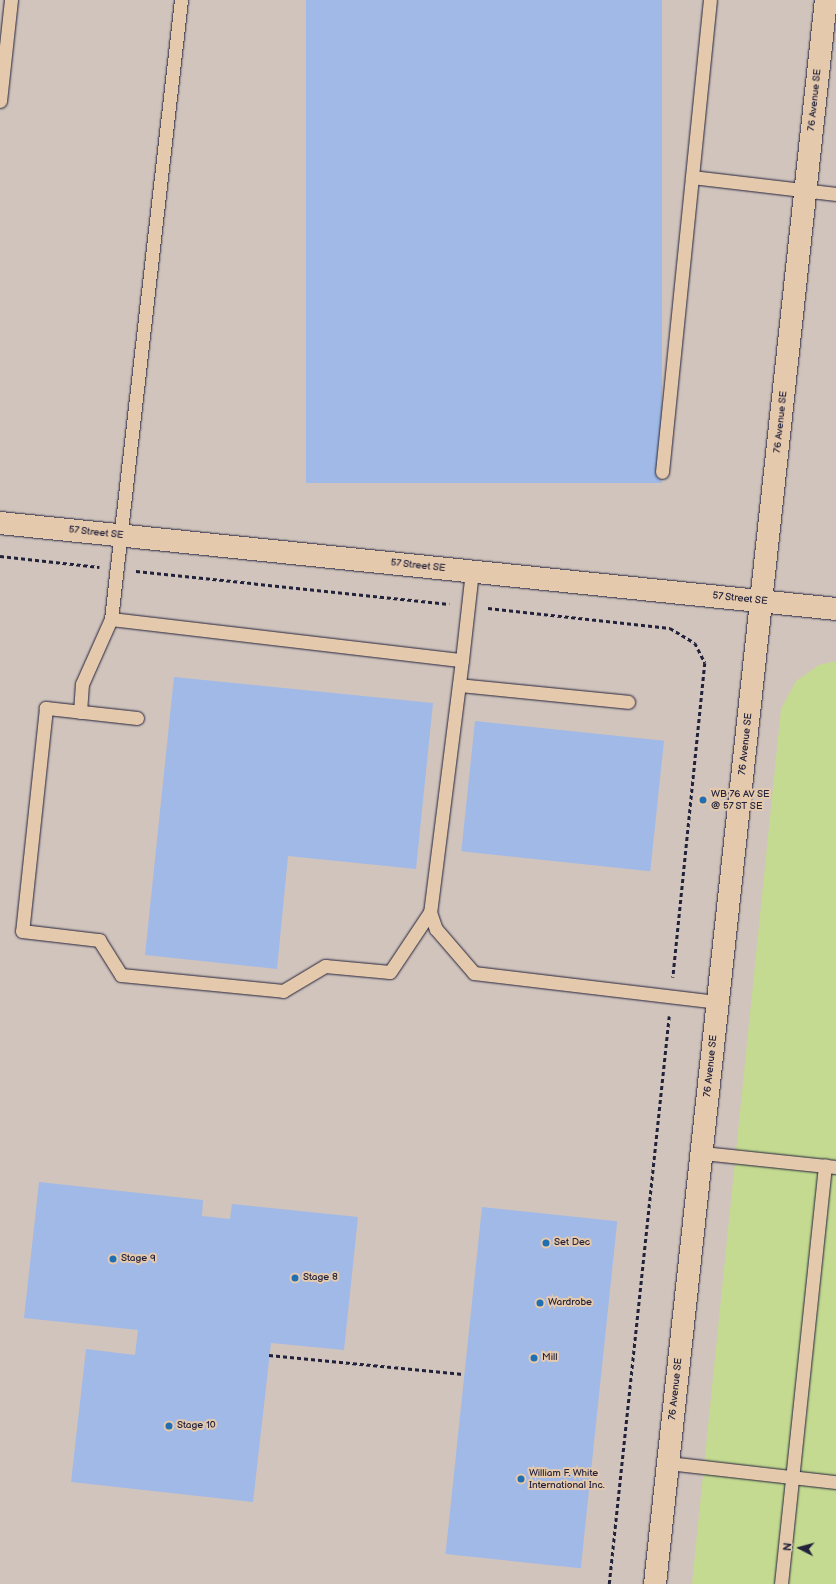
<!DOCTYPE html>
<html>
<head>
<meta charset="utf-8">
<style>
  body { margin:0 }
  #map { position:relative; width:836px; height:1584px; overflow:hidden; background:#e5c9ac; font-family:"Balsamiq Sans",sans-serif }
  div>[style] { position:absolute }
  .built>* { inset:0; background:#d1c4bd; transform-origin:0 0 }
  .green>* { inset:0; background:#c4da90 }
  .building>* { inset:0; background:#a1b9e6; transform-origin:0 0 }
  .path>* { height:2.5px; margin-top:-1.25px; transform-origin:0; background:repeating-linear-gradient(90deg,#22223b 0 4px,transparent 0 7px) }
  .roads { filter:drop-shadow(0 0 1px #22223b) drop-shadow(0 0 1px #22223b) }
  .lane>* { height:13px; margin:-6.5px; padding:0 6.5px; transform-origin:6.5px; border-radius:6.5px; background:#e5c9ac }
  .street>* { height:22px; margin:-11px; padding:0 11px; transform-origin:11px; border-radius:11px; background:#e5c9ac }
  .dots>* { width:11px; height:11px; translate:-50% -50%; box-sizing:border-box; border:2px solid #e5c9ac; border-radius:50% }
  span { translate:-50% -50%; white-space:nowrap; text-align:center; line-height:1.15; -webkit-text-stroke:4px #e5c9ac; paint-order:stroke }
  .street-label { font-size:10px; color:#22223b }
  .poi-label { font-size:10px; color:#22223b }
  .left { translate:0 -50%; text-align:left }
  .north { position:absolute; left:780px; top:1528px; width:40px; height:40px; -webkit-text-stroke:3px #e5c9ac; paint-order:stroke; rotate:276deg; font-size:11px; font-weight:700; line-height:16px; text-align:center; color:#22223b }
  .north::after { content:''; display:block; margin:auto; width:14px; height:18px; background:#22223b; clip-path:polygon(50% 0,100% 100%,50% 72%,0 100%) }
</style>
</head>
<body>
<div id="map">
  <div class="built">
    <i style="left:0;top:0;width:836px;height:1584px"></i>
  </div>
  <div class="green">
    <i style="clip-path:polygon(836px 661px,836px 1584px,692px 1584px,781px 709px,796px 681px,819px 665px)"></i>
  </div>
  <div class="building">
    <i style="left:306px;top:0;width:356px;height:483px"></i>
    <i style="clip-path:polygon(174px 677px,433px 703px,416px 869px,288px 856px,277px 969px,145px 955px)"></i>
    <i style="left:475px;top:721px;width:190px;height:131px;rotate:6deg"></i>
    <i style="clip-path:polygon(39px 1182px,203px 1200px,202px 1216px,230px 1219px,232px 1204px,358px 1217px,344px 1350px,271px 1343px,253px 1502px,71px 1482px,86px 1349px,135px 1355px,138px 1330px,24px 1318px)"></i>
    <i style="left:482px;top:1207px;width:136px;height:349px;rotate:6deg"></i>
  </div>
  <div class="path">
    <i style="left:0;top:556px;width:100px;rotate:6.3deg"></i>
    <i style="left:136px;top:571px;width:315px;rotate:6deg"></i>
    <i style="left:488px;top:608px;width:183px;rotate:6.3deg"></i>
    <i style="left:670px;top:628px;width:29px;rotate:31deg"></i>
    <i style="left:695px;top:643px;width:22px;rotate:63deg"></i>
    <i style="left:705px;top:663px;width:316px;rotate:95.8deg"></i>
    <i style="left:269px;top:1355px;width:195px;rotate:5.6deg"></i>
    <i style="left:609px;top:1584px;width:571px;rotate:-83.97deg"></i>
  </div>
  <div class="roads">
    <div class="lane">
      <i style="left:181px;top:0;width:623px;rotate:96.45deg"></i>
      <i style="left:111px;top:619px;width:353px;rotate:6.7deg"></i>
      <i style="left:462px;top:660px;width:90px;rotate:-83.6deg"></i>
      <i style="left:0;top:101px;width:102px;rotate:-83.8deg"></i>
      <i style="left:692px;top:177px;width:145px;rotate:6.7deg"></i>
      <i style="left:662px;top:472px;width:474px;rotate:-84.2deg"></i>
      <i style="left:462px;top:660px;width:254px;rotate:97.2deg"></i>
      <i style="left:430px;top:912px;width:18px;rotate:71deg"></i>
      <i style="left:436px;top:929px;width:58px;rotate:49.2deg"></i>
      <i style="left:474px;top:973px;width:246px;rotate:6.8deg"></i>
      <i style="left:459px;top:685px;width:170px;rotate:5.7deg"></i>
      <i style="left:80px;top:712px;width:28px;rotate:-86deg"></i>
      <i style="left:82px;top:684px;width:71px;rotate:-66deg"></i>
      <i style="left:137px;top:718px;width:92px;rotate:-173.7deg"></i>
      <i style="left:46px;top:708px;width:224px;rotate:96.1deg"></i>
      <i style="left:22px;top:931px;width:78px;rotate:6.7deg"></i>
      <i style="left:99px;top:940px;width:41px;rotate:57.8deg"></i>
      <i style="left:121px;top:975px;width:163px;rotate:5.6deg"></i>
      <i style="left:283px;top:991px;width:49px;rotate:-30.8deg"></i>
      <i style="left:325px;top:966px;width:65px;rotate:5.3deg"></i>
      <i style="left:390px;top:972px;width:72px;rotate:-56.3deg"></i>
      <i style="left:702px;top:1153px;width:135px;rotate:6deg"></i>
      <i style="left:668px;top:1463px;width:169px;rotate:6.5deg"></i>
      <i style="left:781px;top:1584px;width:421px;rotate:-84deg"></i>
    </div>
    <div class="street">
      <i style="left:0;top:523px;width:840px;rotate:5.87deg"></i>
      <i style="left:655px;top:1584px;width:1593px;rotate:-83.84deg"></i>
    </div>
  </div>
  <div class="dots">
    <i style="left:703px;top:800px;background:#1f6fb2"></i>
    <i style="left:546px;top:1243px;background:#1f6fb2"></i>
    <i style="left:113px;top:1259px;background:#1f6fb2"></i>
    <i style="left:295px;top:1278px;background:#1f6fb2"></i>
    <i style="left:540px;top:1303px;background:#1f6fb2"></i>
    <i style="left:534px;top:1358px;background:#1f6fb2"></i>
    <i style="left:169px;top:1426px;background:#1f6fb2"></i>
    <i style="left:521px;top:1479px;background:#1f6fb2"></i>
  </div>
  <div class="street-label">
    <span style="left:815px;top:100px;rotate:-84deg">76 Avenue SE</span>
    <span style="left:781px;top:422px;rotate:-84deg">76 Avenue SE</span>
    <span style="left:96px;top:533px;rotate:6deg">57 Street SE</span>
    <span style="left:418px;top:566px;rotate:6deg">57 Street SE</span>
    <span style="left:740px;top:599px;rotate:6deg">57 Street SE</span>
    <span style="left:746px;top:744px;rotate:-84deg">76 Avenue SE</span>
    <span style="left:711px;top:1066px;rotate:-84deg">76 Avenue SE</span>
    <span style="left:676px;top:1389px;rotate:-84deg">76 Avenue SE</span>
  </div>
  <div class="poi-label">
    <span class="left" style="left:711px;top:800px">WB 76 AV SE<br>@ 57 ST SE</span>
    <span class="left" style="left:554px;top:1243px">Set Dec</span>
    <span class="left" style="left:121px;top:1259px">Stage 9</span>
    <span class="left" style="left:303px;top:1278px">Stage 8</span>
    <span class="left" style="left:548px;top:1303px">Wardrobe</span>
    <span class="left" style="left:542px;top:1358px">Mill</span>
    <span class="left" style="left:177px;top:1426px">Stage 10</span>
    <span class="left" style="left:529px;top:1479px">William F. White<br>International Inc.</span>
  </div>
  <div class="north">N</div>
</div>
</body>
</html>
